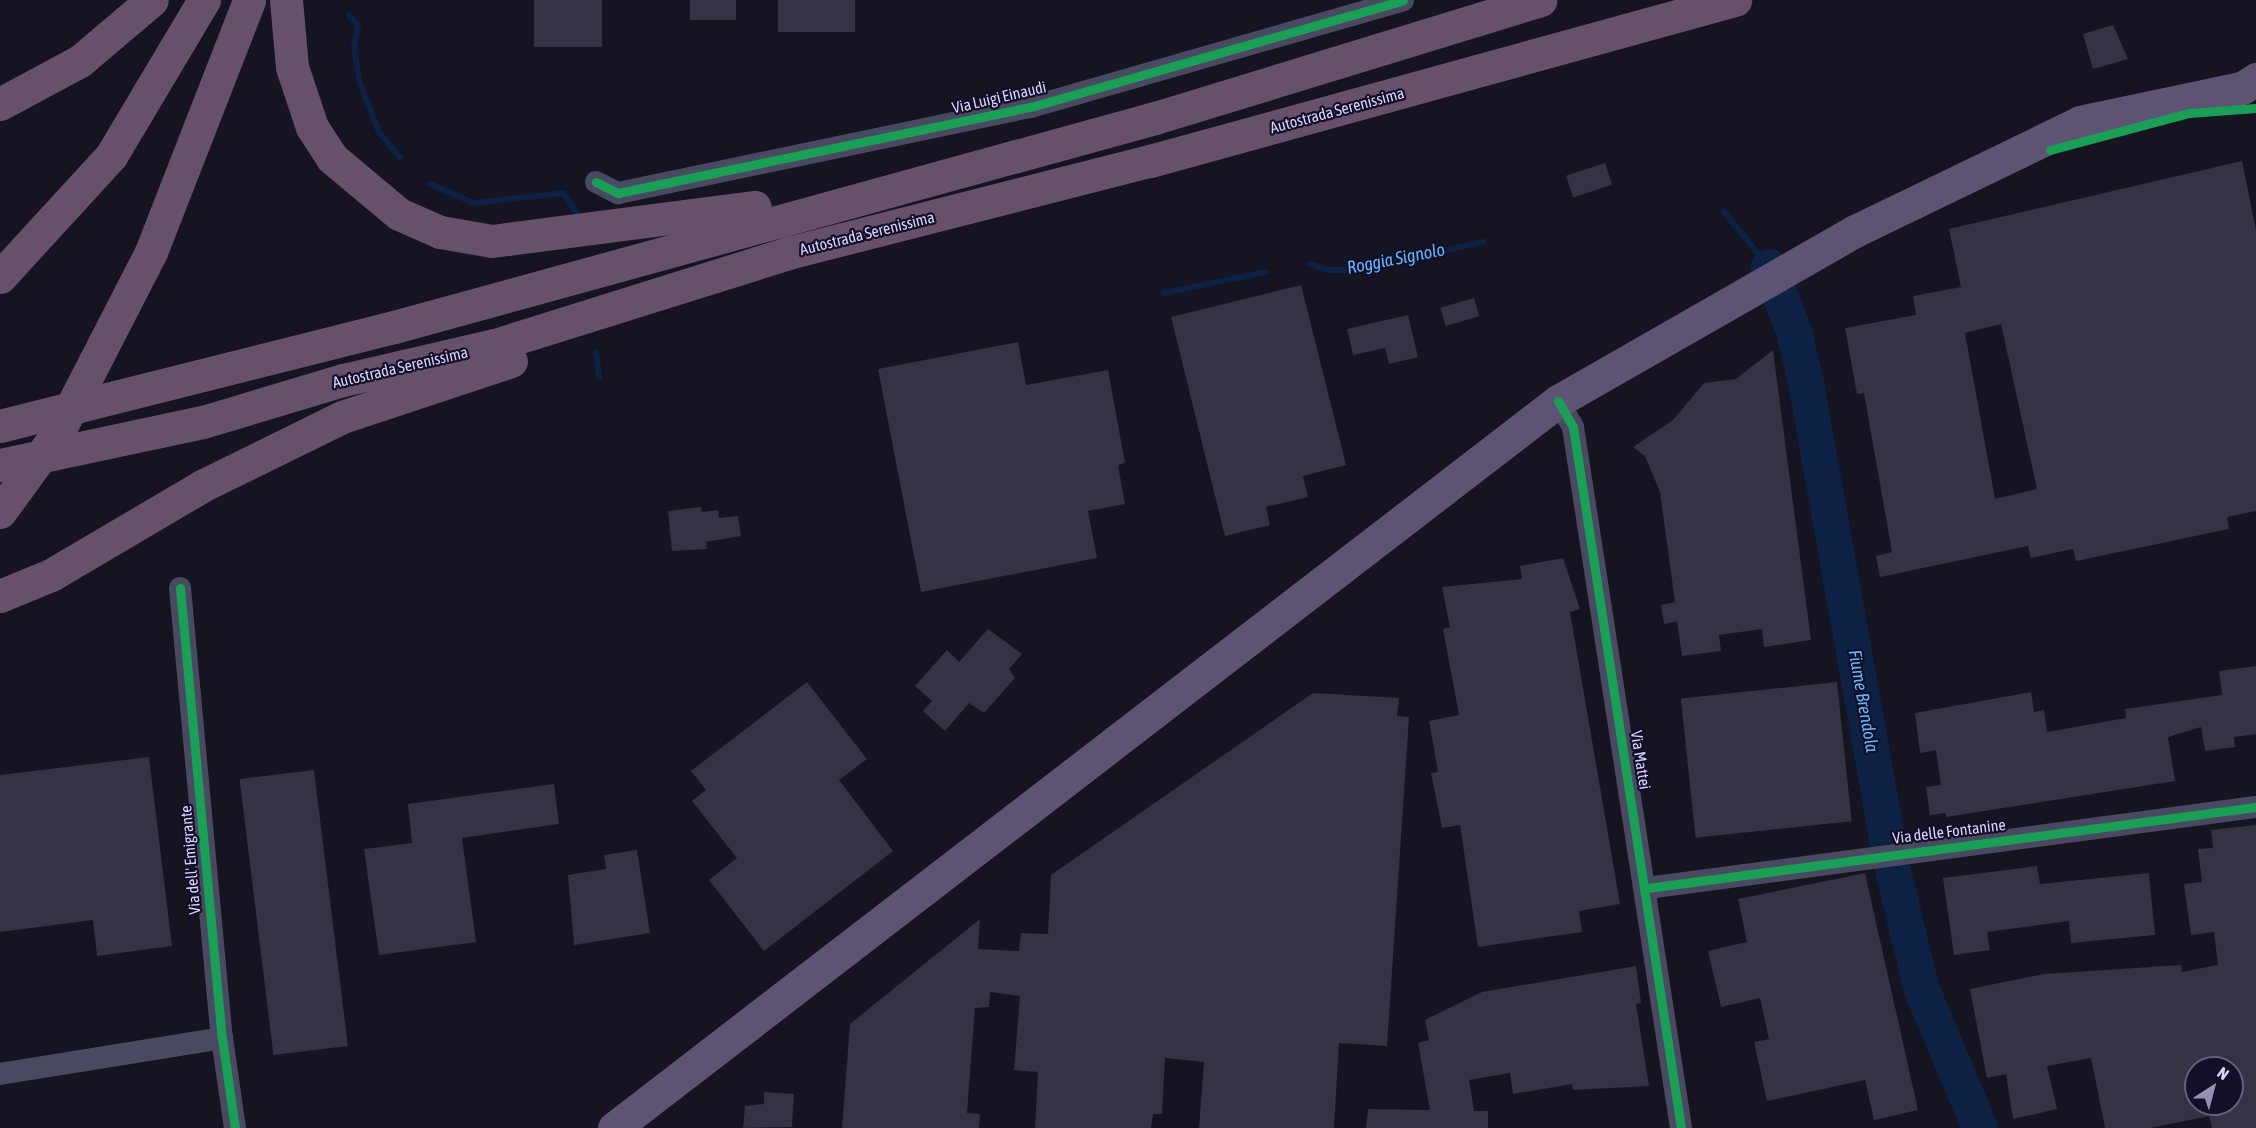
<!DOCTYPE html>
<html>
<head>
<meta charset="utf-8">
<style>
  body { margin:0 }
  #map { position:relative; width:2256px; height:1128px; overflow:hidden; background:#161421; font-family:"Asap Condensed",sans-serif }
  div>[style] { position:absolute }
  .stream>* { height:6px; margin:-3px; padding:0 3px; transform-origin:3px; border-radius:3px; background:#0d2144 }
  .river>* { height:36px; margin:-18px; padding:0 18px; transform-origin:18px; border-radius:18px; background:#0d2144 }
  .building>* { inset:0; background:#343243; transform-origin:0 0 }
  .minor>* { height:22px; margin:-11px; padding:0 11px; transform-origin:11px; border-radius:11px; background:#4a4962 }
  .primary>* { height:33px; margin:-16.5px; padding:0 16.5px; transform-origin:16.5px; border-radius:16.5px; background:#5e5373 }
  .motorway>* { height:33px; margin:-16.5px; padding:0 16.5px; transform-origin:16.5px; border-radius:16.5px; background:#67516a }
  .motorway-bridge>* { height:33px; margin:-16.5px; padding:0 16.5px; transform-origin:16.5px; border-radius:16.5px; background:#67516a }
  .cycleway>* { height:9px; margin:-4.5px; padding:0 4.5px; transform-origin:4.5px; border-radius:4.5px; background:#1a9f57 }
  span { translate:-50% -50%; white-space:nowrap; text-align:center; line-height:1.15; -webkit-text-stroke:4.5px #130f26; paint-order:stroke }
  .street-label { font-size:16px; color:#d9d4ff }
  .water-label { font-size:18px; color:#62b6ff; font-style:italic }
  .north { position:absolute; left:2184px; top:1056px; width:60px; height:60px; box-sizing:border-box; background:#130f26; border:2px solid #625e7d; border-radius:50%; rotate:36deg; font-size:16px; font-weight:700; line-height:24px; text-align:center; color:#d9d4ff }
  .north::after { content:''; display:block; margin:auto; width:21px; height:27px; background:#9591b1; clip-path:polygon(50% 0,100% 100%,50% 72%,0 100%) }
</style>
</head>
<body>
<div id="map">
  <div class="stream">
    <i style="left:349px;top:15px;width:14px;rotate:51deg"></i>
    <i style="left:358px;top:26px;width:21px;rotate:101deg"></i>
    <i style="left:354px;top:47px;width:36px;rotate:81deg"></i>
    <i style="left:360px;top:83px;width:53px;rotate:68.8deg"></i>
    <i style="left:379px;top:132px;width:33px;rotate:50deg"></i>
    <i style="left:430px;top:184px;width:48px;rotate:23.4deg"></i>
    <i style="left:474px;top:203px;width:90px;rotate:-6.4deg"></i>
    <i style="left:563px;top:193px;width:24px;rotate:55deg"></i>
    <i style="left:1724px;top:212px;width:71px;rotate:50.7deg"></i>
    <i style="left:1310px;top:264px;width:18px;rotate:19deg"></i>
    <i style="left:1327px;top:270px;width:26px"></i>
    <i style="left:1353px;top:270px;width:133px;rotate:-12.2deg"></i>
    <i style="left:1163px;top:293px;width:105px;rotate:-11.5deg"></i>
    <i style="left:596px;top:352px;width:26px;rotate:83deg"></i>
  </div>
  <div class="river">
    <i style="left:1769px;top:267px;width:69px;rotate:68.7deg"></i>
    <i style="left:1794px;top:331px;width:53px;rotate:77deg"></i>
    <i style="left:1806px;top:383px;width:500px;rotate:79.9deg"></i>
    <i style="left:1894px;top:875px;width:118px;rotate:76.3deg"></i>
    <i style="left:1922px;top:990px;width:150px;rotate:67.2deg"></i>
  </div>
  <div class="building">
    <i style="left:534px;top:0;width:68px;height:47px"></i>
    <i style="left:690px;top:0;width:46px;height:20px"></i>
    <i style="left:778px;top:0;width:77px;height:32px"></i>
    <i style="clip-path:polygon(2113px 25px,2128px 59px,2093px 69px,2083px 34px)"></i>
    <i style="clip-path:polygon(evenodd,2242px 161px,2256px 230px,2256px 511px,2227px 517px,2229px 529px,2076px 561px,2073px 549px,2031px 558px,2028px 546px,1880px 577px,1876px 556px,1892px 552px,1864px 393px,1857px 394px,1845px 328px,1916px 315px,1913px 296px,1961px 287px,1949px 229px,2242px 161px,2001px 324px,2037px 489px,1995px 499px,1965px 333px,2001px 324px)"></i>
    <i style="left:1605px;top:163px;width:23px;height:41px;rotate:72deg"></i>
    <i style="clip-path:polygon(1301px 285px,1346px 465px,1303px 476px,1308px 497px,1266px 507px,1270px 525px,1225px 536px,1171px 317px)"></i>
    <i style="left:1474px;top:298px;width:19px;height:35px;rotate:74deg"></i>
    <i style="clip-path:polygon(1408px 315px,1418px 357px,1389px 364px,1385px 348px,1353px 355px,1347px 329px)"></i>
    <i style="clip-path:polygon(1018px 342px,1026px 385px,1108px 370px,1125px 463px,1118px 465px,1125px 504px,1088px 511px,1097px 558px,921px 592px,878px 369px)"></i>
    <i style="clip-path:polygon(1773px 350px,1811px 640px,1764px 647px,1762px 629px,1719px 635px,1721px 651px,1682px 656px,1677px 621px,1664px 624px,1661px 605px,1675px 602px,1660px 492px,1645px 456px,1633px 447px,1673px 420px,1704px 383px,1736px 379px)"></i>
    <i style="clip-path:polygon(701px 507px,702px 512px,718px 510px,719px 518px,738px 516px,741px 536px,706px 542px,707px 549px,672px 551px,668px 511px)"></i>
    <i style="clip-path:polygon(1563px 558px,1580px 609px,1570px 612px,1620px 904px,1579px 911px,1582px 932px,1478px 947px,1460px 825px,1442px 828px,1431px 773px,1438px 772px,1429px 721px,1459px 715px,1443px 629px,1450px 627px,1442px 587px,1522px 579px,1520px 566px)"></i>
    <i style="clip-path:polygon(988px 629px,1022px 654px,1009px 669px,1015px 678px,984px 713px,969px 703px,945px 731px,923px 711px,932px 701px,915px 686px,947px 650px,959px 662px)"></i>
    <i style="clip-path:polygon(2256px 666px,2256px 734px,2234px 737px,2235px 747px,2205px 751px,2201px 727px,2168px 737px,2175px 781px,1946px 817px,1946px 813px,1930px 815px,1926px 787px,1941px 785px,1936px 750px,1920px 753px,1915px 713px,2031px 692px,2034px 712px,2044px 710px,2047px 732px,2126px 718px,2125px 709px,2222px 695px,2219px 671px)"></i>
    <i style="clip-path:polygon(807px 682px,867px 759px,839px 780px,893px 851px,764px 951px,709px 880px,737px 858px,692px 801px,706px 790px,691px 771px)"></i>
    <i style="left:1837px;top:682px;width:140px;height:157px;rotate:84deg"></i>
    <i style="clip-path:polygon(1313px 693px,1399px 698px,1397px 716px,1409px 717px,1387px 1046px,1339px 1043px,1334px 1128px,1199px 1128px,1204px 1062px,1165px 1058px,1162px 1114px,1153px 1114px,1151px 1128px,1035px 1128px,1038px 1072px,1014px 1070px,1020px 996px,990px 992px,989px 1007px,975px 1008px,967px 1113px,980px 1114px,979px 1128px,842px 1128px,850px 1024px,980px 919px,978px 949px,1019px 951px,1021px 933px,1048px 934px,1051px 875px)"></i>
    <i style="clip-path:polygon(149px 757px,172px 946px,97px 956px,93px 920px,0 932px,0 775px)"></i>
    <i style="left:314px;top:770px;width:278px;height:75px;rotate:83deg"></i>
    <i style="clip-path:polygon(554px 784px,559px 824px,462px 838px,476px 942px,379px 955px,364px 849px,412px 843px,408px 804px)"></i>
    <i style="clip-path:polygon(evenodd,2256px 825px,2256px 1128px,2212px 1128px,2209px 1116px,2150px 1128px,2105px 1128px,2091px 1058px,2047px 1066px,2057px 1109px,2013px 1119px,2006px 1074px,1987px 1078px,1970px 989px,2044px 974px,2181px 965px,2182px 972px,2218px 965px,2214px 932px,2191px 935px,2184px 884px,2202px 882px,2198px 849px,2213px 848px,2211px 830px,2256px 825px,2196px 1068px,2232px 1068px,2232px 1104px,2196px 1104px,2196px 1068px)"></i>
    <i style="clip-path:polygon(637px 850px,650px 933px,574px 945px,568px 875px,606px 869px,604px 855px)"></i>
    <i style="clip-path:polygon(2037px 866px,2040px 884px,2149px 873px,2155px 935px,2071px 943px,2069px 921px,1987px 932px,1990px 950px,1954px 955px,1943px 878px)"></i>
    <i style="clip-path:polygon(1865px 873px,1918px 1110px,1874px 1120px,1865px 1080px,1767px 1101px,1754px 1042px,1769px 1039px,1760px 998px,1721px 1007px,1708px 951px,1747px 942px,1738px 899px)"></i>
    <i style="clip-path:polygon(1636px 966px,1641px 1003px,1636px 1004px,1649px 1086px,1573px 1090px,1572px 1084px,1513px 1094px,1510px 1073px,1469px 1080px,1474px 1111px,1488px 1111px,1488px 1128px,1366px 1128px,1368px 1109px,1430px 1110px,1418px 1043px,1429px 1040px,1425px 1020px,1482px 992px)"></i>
    <i style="clip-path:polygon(764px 1092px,794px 1094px,792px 1127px,743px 1128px,745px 1106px,764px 1104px)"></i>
  </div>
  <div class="minor">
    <i style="left:596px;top:182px;width:25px;rotate:27deg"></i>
    <i style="left:618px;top:193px;width:422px;rotate:-11.8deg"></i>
    <i style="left:1031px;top:107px;width:387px;rotate:-16deg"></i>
    <i style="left:1558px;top:401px;width:30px;rotate:60deg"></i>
    <i style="left:1573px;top:427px;width:709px;rotate:81.24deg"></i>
    <i style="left:180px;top:588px;width:452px;rotate:84.7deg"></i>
    <i style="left:222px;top:1038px;width:91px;rotate:81.8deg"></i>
    <i style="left:1647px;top:888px;width:614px;rotate:-7.58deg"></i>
    <i style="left:0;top:1074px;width:225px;rotate:-9.2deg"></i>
  </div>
  <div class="primary">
    <i style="left:614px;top:1128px;width:1191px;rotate:-37.6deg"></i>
    <i style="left:1558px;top:401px;width:342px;rotate:-29.8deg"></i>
    <i style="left:1855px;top:231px;width:250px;rotate:-25.8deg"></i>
    <i style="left:2080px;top:122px;width:166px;rotate:-11.9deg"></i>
    <i style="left:2242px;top:88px;width:17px;rotate:-33deg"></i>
  </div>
  <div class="motorway">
    <i style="left:286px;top:0;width:67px;rotate:84.9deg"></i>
    <i style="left:292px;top:67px;width:63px;rotate:71.6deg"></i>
    <i style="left:312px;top:127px;width:37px;rotate:57deg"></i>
    <i style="left:332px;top:158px;width:87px;rotate:39.9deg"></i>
    <i style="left:399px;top:214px;width:45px;rotate:23.7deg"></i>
    <i style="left:440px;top:232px;width:53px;rotate:9.8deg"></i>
    <i style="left:492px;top:241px;width:265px;rotate:-7.4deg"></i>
    <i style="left:0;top:104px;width:91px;rotate:-28.3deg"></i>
    <i style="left:80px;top:61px;width:94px;rotate:-40.3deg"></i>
    <i style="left:151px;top:252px;width:270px;rotate:-68.7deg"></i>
    <i style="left:0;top:277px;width:164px;rotate:-47.5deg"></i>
    <i style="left:111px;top:156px;width:182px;rotate:-59.2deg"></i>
    <i style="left:0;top:426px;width:406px;rotate:-14.1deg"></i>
    <i style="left:394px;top:327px;width:789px;rotate:-15.36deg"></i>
    <i style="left:1155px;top:118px;width:403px;rotate:-17deg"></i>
    <i style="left:0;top:465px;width:208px;rotate:-12deg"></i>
    <i style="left:203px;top:422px;width:146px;rotate:-16.7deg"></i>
    <i style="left:343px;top:380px;width:156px;rotate:-13deg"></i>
    <i style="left:495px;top:345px;width:307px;rotate:-17.4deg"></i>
    <i style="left:788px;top:253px;width:374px;rotate:-14.3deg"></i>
    <i style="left:1150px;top:161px;width:607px;rotate:-15.39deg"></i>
    <i style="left:0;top:596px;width:55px;rotate:-22.4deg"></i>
    <i style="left:51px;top:575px;width:175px;rotate:-30.5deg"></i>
    <i style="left:202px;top:486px;width:156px;rotate:-26.2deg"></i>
    <i style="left:342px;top:417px;width:178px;rotate:-18.3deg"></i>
  </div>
  <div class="motorway-bridge">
    <i style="left:0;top:512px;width:100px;rotate:-53.9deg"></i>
    <i style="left:59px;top:431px;width:201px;rotate:-62.8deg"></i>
  </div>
  <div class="cycleway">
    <i style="left:2050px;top:150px;width:144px;rotate:-14.9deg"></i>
    <i style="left:2189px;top:113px;width:67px;rotate:-4.3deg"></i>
    <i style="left:596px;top:182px;width:25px;rotate:27deg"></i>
    <i style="left:618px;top:193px;width:422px;rotate:-11.8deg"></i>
    <i style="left:1031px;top:107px;width:387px;rotate:-16deg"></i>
    <i style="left:1558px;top:401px;width:30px;rotate:60deg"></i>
    <i style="left:1573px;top:427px;width:709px;rotate:81.24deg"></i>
    <i style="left:180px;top:588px;width:452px;rotate:84.7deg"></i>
    <i style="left:222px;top:1038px;width:91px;rotate:81.8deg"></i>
    <i style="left:1647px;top:888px;width:614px;rotate:-7.58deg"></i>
  </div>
  <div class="street-label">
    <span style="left:999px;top:97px;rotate:-13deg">Via Luigi Einaudi</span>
    <span style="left:1337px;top:110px;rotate:-15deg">Autostrada Serenissima</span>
    <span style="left:867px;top:233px;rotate:-14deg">Autostrada Serenissima</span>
    <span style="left:400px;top:367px;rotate:-13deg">Autostrada Serenissima</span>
    <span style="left:1641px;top:760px;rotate:81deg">Via Mattei</span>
    <span style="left:1949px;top:831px;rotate:-7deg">Via delle Fontanine</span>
    <span style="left:190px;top:860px;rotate:-95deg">Via dell' Emigrante</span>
  </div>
  <div class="water-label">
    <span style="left:1396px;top:259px;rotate:-11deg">Roggia Signolo</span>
    <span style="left:1863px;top:701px;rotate:80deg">Fiume Brendola</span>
  </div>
  <div class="north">N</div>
</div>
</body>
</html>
